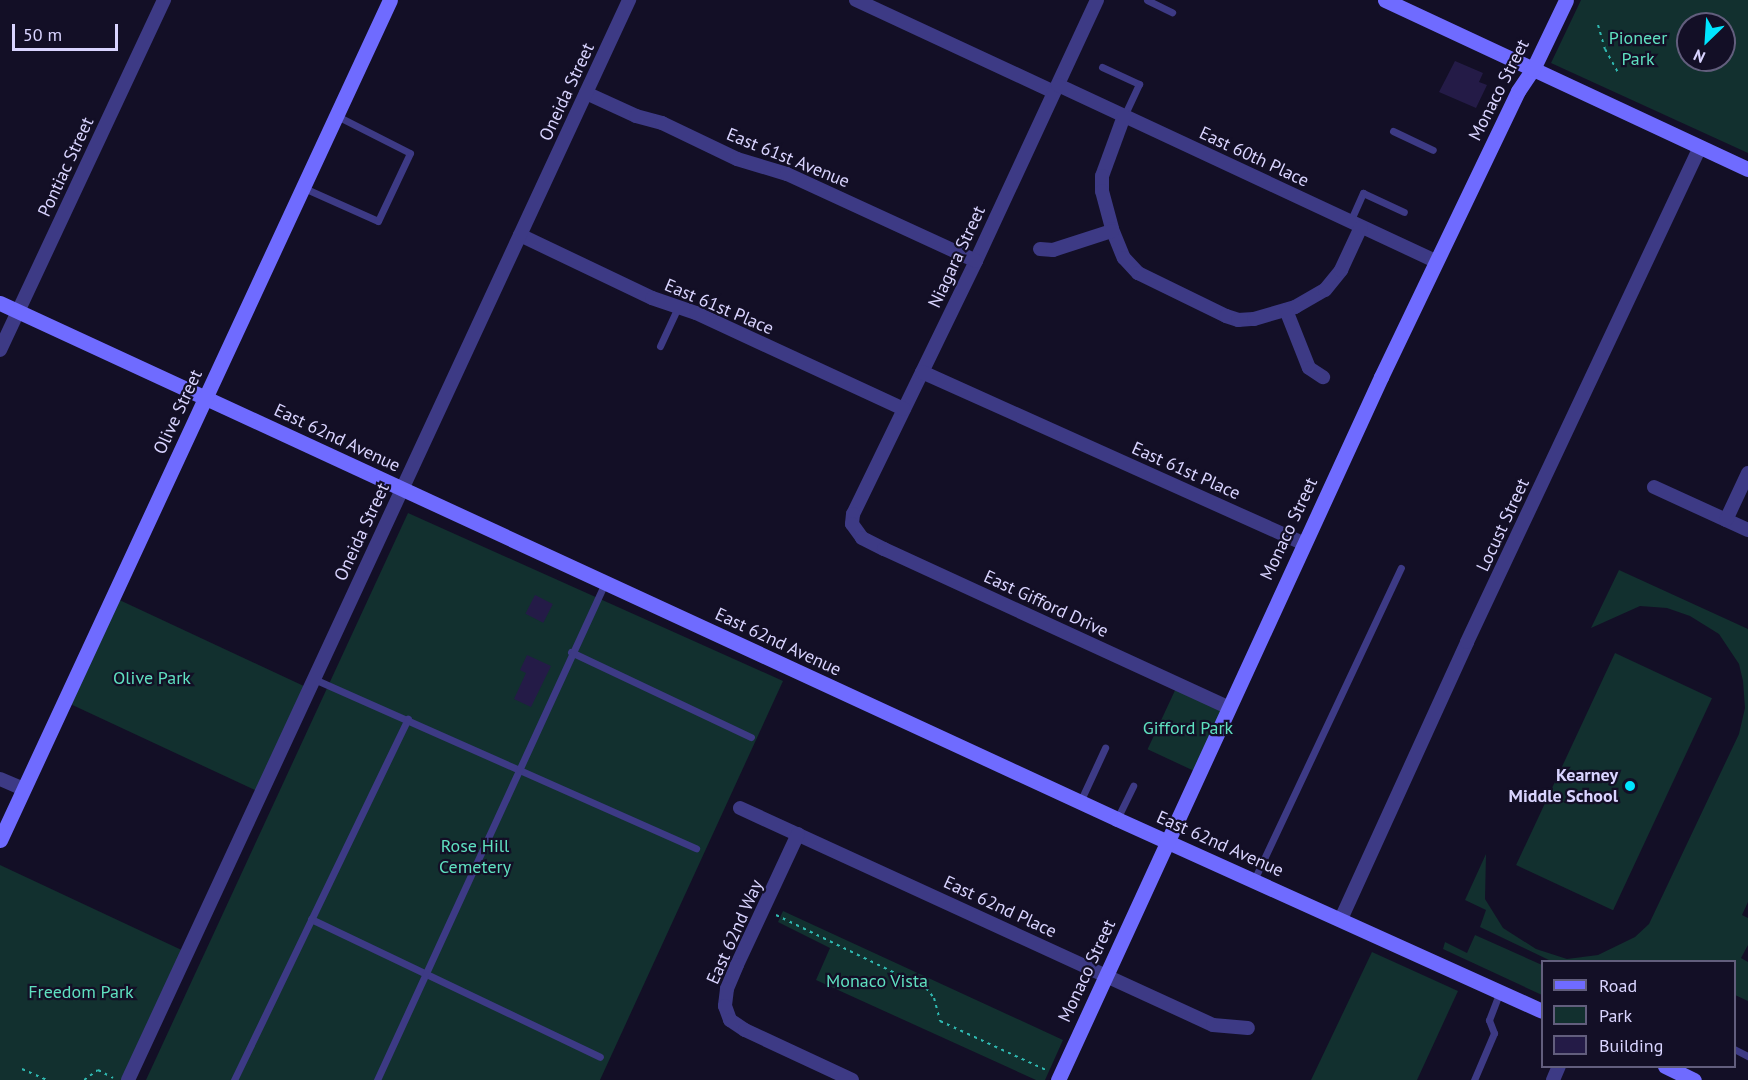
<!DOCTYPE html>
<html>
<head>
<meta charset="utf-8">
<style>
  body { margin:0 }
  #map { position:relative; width:1748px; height:1080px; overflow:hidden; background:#130f26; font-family:"PT Sans",sans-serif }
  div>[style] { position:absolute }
  .green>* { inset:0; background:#12302f; transform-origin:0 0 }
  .building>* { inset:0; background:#241b47; transform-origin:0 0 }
  .path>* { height:2px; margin-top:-1px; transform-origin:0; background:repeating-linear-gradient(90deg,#2fb8b0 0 3px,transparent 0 7.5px) }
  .lane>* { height:7px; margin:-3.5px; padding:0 3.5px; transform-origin:3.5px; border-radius:3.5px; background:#3d3a85 }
  .street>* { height:14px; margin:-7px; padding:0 7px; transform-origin:7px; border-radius:7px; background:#3d3a85 }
  .secondary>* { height:15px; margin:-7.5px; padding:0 7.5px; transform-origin:7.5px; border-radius:7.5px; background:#6f6bff }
  .dots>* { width:16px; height:16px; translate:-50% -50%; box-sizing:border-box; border:3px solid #130f26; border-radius:50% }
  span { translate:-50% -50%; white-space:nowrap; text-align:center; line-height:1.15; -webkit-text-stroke:4.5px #130f26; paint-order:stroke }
  .park-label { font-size:18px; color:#5fe0c0 }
  .street-label { font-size:18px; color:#d9d4ff }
  .poi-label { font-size:18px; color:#d9d4ff; font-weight:700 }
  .right { translate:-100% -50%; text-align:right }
  .legend { position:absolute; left:1541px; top:960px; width:195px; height:108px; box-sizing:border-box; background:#130f26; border:2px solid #625e7d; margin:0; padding:8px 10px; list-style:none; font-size:18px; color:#d9d4ff }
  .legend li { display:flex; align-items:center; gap:12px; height:30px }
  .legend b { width:30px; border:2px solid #625e7d }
  .north { position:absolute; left:1676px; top:12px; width:60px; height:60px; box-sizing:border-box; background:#130f26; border:2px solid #625e7d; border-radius:50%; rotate:205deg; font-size:16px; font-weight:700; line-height:24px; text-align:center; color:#d9d4ff }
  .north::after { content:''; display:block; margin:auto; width:21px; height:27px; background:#00e5ff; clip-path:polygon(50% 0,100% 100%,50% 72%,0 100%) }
  .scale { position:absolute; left:12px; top:24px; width:106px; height:27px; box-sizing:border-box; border:3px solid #d9d4ff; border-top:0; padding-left:8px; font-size:18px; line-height:21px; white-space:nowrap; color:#d9d4ff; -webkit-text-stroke:4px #130f26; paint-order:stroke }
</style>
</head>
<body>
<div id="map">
  <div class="green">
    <i style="clip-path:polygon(evenodd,1581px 0,1748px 0,1748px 153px,1551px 63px,1581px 0,1688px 24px,1724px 24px,1724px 60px,1688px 60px,1688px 24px)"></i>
    <i style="clip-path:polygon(408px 513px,783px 681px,600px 1080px,146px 1080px)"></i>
    <i style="clip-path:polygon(1619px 570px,1748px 629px,1748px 902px,1742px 915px,1748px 918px,1748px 945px,1741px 958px,1748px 962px,1748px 1001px,1735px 995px,1734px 962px,1551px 961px,1480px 927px,1486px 910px,1465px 900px,1486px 854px,1485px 899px,1503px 928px,1536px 949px,1567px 959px,1598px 955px,1635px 937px,1649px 924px,1739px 734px,1745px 708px,1743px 681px,1739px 664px,1719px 634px,1690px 616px,1667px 608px,1640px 606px,1591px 628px)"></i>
    <i style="left:113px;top:597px;width:217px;height:115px;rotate:25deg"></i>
    <i style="left:1615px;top:653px;width:107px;height:234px;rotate:25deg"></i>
    <i style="left:1178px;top:684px;width:55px;height:72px;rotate:25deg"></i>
    <i style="clip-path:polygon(0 865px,188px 953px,128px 1080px,0 1080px)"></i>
    <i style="clip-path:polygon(783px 911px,1063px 1040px,1045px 1080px,1036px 1080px,816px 980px,830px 948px,778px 922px)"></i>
    <i style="clip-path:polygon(1475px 935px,1542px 965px,1542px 995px,1443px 949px,1445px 942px,1467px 953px)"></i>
    <i style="clip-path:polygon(1372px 952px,1458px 991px,1417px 1080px,1311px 1080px)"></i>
  </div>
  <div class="building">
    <i style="clip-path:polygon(1455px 61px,1483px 73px,1479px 82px,1487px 85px,1476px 108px,1439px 92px)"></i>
    <i style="left:535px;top:595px;width:20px;height:21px;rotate:27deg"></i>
    <i style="clip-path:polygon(527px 655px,551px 666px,531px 707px,514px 699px,526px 673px,520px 670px)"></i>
  </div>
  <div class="path">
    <i style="left:1598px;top:25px;width:25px;rotate:74deg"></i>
    <i style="left:1605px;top:49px;width:29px;rotate:61deg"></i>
    <i style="left:776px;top:915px;width:167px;rotate:26deg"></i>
    <i style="left:926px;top:988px;width:13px;rotate:51deg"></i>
    <i style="left:934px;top:998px;width:24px;rotate:75deg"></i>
    <i style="left:940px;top:1021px;width:117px;rotate:24.8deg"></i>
    <i style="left:22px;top:1069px;width:27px;rotate:24deg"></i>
    <i style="left:84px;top:1080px;width:17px;rotate:-36deg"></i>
    <i style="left:98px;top:1070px;width:17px;rotate:28deg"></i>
  </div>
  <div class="lane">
    <i style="left:1147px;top:0;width:28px;rotate:26deg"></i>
    <i style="left:1102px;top:67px;width:41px;rotate:24.7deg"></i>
    <i style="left:1139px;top:84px;width:35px;rotate:115deg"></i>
    <i style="left:1393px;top:131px;width:44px;rotate:25.4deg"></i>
    <i style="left:304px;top:188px;width:81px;rotate:24deg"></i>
    <i style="left:378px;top:221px;width:75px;rotate:-64.8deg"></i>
    <i style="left:410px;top:153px;width:82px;rotate:-153.1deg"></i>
    <i style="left:1350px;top:222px;width:32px;rotate:-66deg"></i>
    <i style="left:1363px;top:193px;width:45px;rotate:24.9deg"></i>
    <i style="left:660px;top:346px;width:43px;rotate:-65.2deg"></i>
    <i style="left:571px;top:652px;width:199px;rotate:25.3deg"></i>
    <i style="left:314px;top:679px;width:418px;rotate:23.9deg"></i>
    <i style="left:1080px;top:802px;width:60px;rotate:-65.2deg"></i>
    <i style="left:1117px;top:819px;width:37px;rotate:-64deg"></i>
    <i style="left:1254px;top:880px;width:345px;rotate:-64.8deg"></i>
    <i style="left:311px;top:919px;width:320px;rotate:25.5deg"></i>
    <i style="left:1734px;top:1049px;width:16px;rotate:27deg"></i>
    <i style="left:234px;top:1080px;width:401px;rotate:-64.3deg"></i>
    <i style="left:377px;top:1080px;width:547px;rotate:-65.36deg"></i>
    <i style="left:1474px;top:1080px;width:51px;rotate:-66.9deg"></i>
    <i style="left:1494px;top:1033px;width:14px;rotate:-111deg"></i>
    <i style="left:1489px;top:1020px;width:30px;rotate:-69deg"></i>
  </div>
  <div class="street">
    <i style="left:856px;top:0;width:218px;rotate:24.9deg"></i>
    <i style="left:1097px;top:0;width:288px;rotate:114.9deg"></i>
    <i style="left:976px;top:261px;width:281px;rotate:115.9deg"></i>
    <i style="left:853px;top:514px;width:10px;rotate:96deg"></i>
    <i style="left:852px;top:524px;width:17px;rotate:54deg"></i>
    <i style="left:862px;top:538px;width:25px;rotate:27deg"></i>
    <i style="left:884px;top:549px;width:379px;rotate:24.7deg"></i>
    <i style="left:1058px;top:85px;width:416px;rotate:25deg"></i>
    <i style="left:586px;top:93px;width:55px;rotate:24.7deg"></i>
    <i style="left:636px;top:116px;width:27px;rotate:15deg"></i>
    <i style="left:662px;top:123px;width:83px;rotate:25.6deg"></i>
    <i style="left:737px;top:159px;width:52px;rotate:16.7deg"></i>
    <i style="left:787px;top:174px;width:208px;rotate:24.7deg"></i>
    <i style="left:1124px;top:116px;width:64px;rotate:110.1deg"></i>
    <i style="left:1102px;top:176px;width:15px;rotate:90deg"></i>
    <i style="left:1102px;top:191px;width:39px;rotate:75deg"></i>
    <i style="left:1112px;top:229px;width:31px;rotate:68deg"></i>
    <i style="left:1124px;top:258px;width:21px;rotate:47deg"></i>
    <i style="left:1138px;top:273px;width:98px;rotate:26deg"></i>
    <i style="left:1226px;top:316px;width:13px;rotate:18deg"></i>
    <i style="left:1238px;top:320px;width:16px;rotate:-4deg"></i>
    <i style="left:1254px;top:319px;width:43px;rotate:-16.3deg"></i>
    <i style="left:1295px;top:307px;width:34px;rotate:-30deg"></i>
    <i style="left:1325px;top:290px;width:26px;rotate:-51deg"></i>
    <i style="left:1341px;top:270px;width:47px;rotate:-65.1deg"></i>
    <i style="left:520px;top:235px;width:146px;rotate:25.5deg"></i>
    <i style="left:652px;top:298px;width:46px;rotate:18.8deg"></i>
    <i style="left:696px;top:313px;width:229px;rotate:24.8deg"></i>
    <i style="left:1040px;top:249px;width:13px;rotate:4deg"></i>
    <i style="left:1053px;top:250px;width:62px;rotate:-17.9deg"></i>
    <i style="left:1286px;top:310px;width:62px;rotate:68.4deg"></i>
    <i style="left:1309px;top:368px;width:17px;rotate:33deg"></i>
    <i style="left:0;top:350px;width:387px;rotate:-64.9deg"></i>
    <i style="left:922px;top:372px;width:419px;rotate:24.2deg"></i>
    <i style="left:1654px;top:487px;width:103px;rotate:24.6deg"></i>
    <i style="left:1726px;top:520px;width:52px;rotate:-64.9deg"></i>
    <i style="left:0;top:779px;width:25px;rotate:23deg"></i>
    <i style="left:740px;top:808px;width:520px;rotate:24.64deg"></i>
    <i style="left:1213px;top:1025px;width:35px;rotate:5deg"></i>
    <i style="left:798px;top:834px;width:145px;rotate:115deg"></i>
    <i style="left:737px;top:965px;width:26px;rotate:113deg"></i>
    <i style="left:727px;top:989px;width:17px;rotate:97deg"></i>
    <i style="left:725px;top:1006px;width:15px;rotate:70deg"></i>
    <i style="left:730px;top:1020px;width:18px;rotate:34deg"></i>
    <i style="left:745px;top:1030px;width:118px;rotate:25deg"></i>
    <i style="left:1341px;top:919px;width:304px;rotate:-65.5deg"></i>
    <i style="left:1467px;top:642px;width:547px;rotate:-64.79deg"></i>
    <i style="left:128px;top:1080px;width:1191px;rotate:-65.11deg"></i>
    <i style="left:1553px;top:1080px;width:15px;rotate:-67deg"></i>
  </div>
  <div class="secondary">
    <i style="left:1385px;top:0;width:400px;rotate:25deg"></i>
    <i style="left:0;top:303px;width:1230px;rotate:24.79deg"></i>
    <i style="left:1117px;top:819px;width:466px;rotate:24.3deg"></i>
    <i style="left:0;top:840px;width:926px;rotate:-65.1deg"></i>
    <i style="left:1665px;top:1066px;width:32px;rotate:26deg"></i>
    <i style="left:1058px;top:1080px;width:774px;rotate:-65.32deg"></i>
    <i style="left:1381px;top:377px;width:317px;rotate:-64.4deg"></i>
    <i style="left:1518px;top:91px;width:27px;rotate:-56deg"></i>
    <i style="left:1533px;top:69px;width:76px;rotate:-64.4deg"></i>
  </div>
  <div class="dots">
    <i style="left:1630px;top:786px;background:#00e5ff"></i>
  </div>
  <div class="park-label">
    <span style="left:1638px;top:49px">Pioneer<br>Park</span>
    <span style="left:152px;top:678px">Olive Park</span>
    <span style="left:1188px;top:728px">Gifford Park</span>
    <span style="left:475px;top:857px">Rose Hill<br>Cemetery</span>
    <span style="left:877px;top:981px">Monaco Vista</span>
    <span style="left:81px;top:992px">Freedom Park</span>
  </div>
  <div class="street-label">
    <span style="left:1499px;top:90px;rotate:-63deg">Monaco Street</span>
    <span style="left:567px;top:92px;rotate:-65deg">Oneida Street</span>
    <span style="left:1254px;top:157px;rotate:25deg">East 60th Place</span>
    <span style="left:788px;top:158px;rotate:22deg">East 61st Avenue</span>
    <span style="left:66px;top:167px;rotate:-65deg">Pontiac Street</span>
    <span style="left:957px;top:257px;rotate:-65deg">Niagara Street</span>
    <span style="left:719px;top:307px;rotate:23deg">East 61st Place</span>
    <span style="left:178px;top:412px;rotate:-65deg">Olive Street</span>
    <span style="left:337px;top:438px;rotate:25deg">East 62nd Avenue</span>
    <span style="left:1186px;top:471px;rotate:24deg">East 61st Place</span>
    <span style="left:1503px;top:525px;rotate:-65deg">Locust Street</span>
    <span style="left:1289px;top:529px;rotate:-65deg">Monaco Street</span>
    <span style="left:362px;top:532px;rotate:-65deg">Oneida Street</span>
    <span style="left:1046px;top:604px;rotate:25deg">East Gifford Drive</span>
    <span style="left:778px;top:642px;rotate:25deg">East 62nd Avenue</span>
    <span style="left:1220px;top:844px;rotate:24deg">East 62nd Avenue</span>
    <span style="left:1000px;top:907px;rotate:25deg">East 62nd Place</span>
    <span style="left:735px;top:932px;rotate:-66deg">East 62nd Way</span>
    <span style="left:1087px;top:971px;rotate:-65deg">Monaco Street</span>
  </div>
  <div class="poi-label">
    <span class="right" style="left:1618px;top:786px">Kearney<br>Middle School</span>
  </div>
  <ul class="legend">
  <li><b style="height:8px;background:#6f6bff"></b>Road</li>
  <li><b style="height:16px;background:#12302f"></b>Park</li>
  <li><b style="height:16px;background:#241b47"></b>Building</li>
  </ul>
  <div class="north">N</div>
  <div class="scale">50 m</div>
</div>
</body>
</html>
